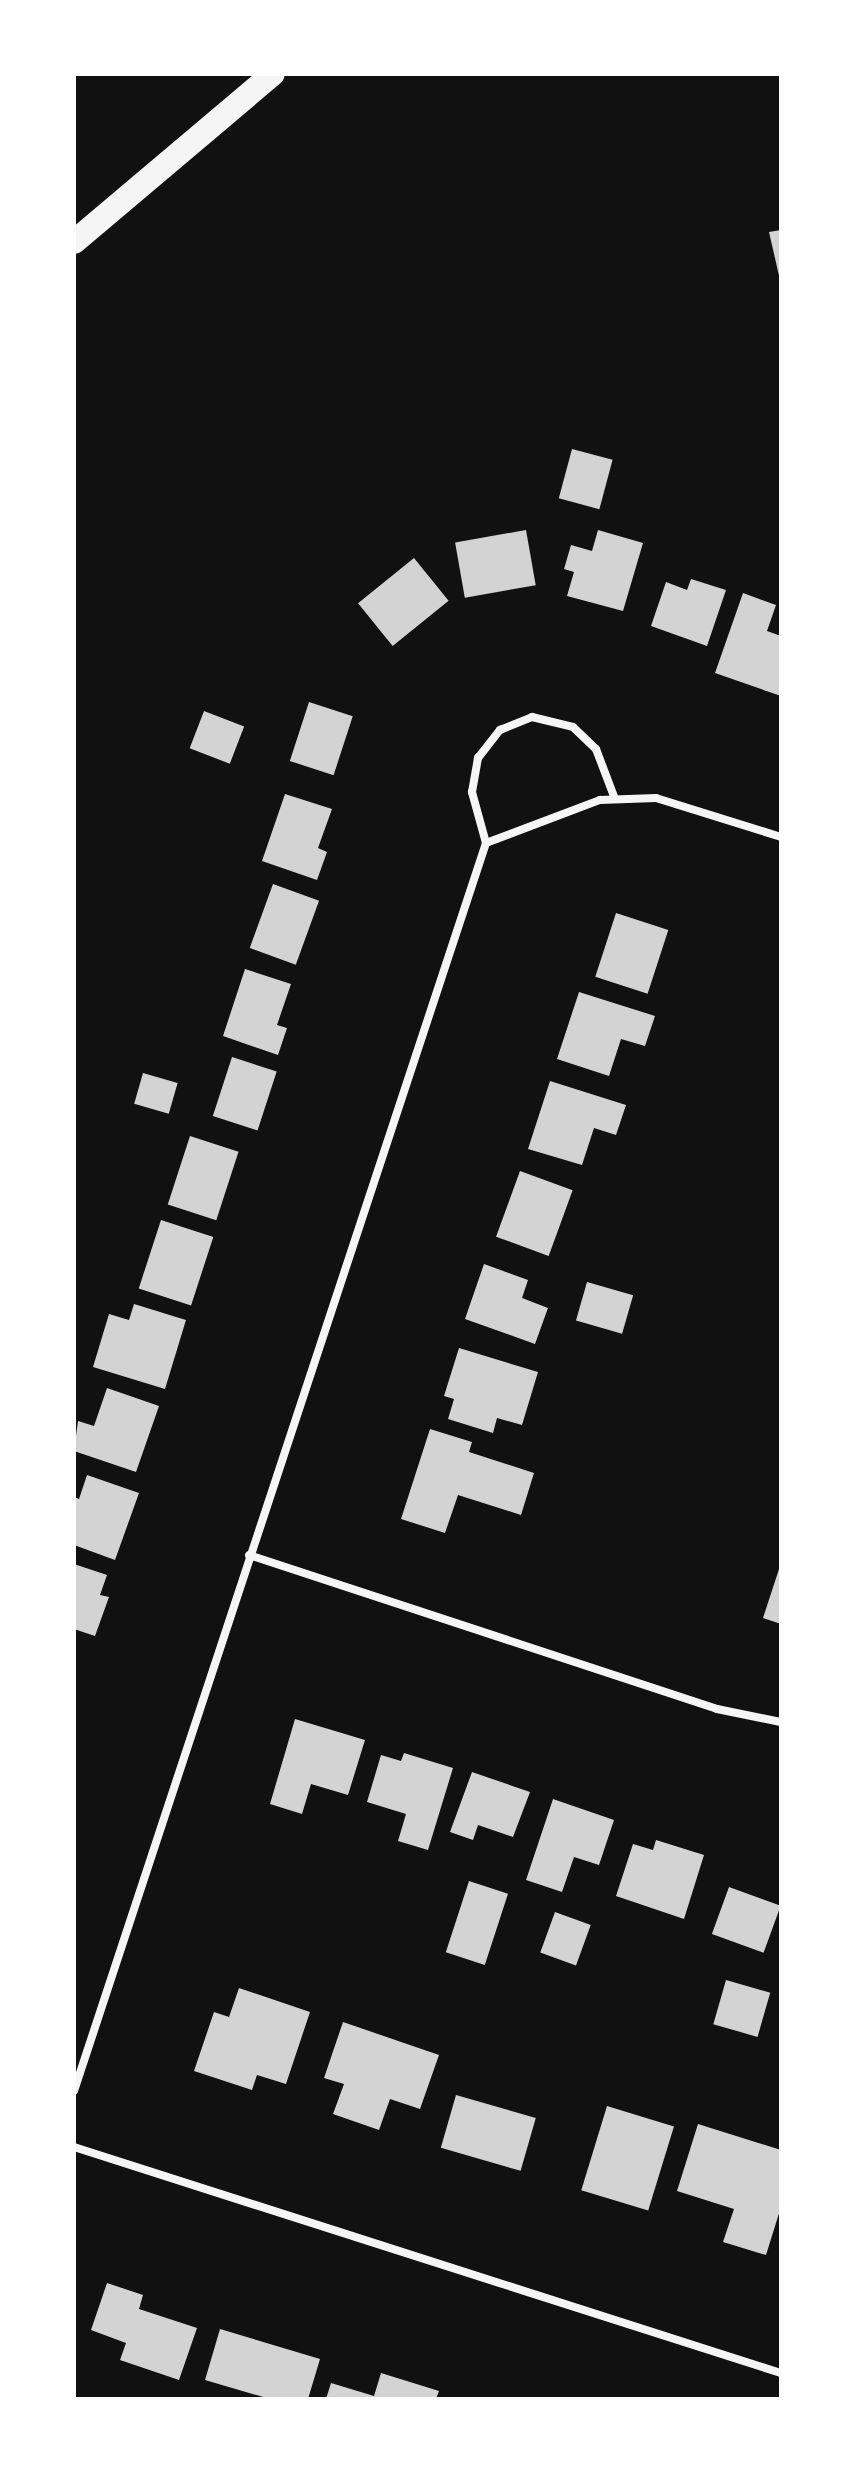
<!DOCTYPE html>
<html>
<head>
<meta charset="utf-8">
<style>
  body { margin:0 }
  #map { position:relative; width:855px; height:2473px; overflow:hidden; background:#111; font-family:Raleway,sans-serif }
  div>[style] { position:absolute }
  .building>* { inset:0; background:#d3d3d3; transform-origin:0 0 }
  .minor>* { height:8px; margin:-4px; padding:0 4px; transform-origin:4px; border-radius:4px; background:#f5f5f5 }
  .motorway>* { height:24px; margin:-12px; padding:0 12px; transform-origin:12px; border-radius:12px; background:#f5f5f5 }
  span { translate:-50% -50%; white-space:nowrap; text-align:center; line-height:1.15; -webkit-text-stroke:6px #fff; paint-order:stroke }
  .frame { position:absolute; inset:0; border:76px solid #fff; pointer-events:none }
</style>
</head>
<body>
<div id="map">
  <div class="building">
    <i style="clip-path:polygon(781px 230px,781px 280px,780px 280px,769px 232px)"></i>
    <i style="left:572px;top:449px;width:42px;height:51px;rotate:15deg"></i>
    <i style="left:526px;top:530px;width:56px;height:72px;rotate:80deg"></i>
    <i style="clip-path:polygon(598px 530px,643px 543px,623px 611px,567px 596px,574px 572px,564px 569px,571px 545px,592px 551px)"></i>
    <i style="left:414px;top:558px;width:55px;height:72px;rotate:51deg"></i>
    <i style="clip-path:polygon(691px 579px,726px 590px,707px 646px,651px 626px,666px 582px,687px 590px)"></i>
    <i style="clip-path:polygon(743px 593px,776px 605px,767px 631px,781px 636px,781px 696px,715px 673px)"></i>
    <i style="left:309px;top:702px;width:46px;height:62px;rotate:18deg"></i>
    <i style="left:204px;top:711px;width:43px;height:40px;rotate:21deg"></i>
    <i style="clip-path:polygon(285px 794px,332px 809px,318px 848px,327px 852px,317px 880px,262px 861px)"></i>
    <i style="left:273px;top:884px;width:49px;height:68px;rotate:20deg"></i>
    <i style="left:616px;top:913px;width:55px;height:67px;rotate:18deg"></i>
    <i style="clip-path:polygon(245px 969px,291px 984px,277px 1025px,287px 1028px,278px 1055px,223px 1036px)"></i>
    <i style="clip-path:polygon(579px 992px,655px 1016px,645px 1046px,621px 1039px,609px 1076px,557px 1059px)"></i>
    <i style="left:232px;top:1057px;width:47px;height:62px;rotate:18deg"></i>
    <i style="left:143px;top:1073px;width:36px;height:32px;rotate:16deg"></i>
    <i style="clip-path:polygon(550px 1081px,626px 1105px,616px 1135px,594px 1128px,582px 1165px,528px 1149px)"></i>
    <i style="left:190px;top:1136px;width:51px;height:72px;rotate:18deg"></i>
    <i style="left:520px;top:1171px;width:56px;height:70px;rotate:20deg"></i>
    <i style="left:161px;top:1220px;width:55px;height:72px;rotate:18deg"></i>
    <i style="clip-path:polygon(484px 1264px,528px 1280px,522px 1298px,548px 1308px,535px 1344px,465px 1319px)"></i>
    <i style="left:587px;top:1282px;width:48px;height:40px;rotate:16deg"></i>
    <i style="clip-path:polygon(134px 1304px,186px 1320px,165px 1389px,93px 1367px,109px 1314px,129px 1320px)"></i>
    <i style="clip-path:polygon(459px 1348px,538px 1372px,522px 1425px,497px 1418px,493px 1433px,448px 1419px,454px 1399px,444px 1396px)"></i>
    <i style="clip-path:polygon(107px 1388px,159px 1406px,136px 1472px,74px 1451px,78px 1421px,94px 1426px)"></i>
    <i style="clip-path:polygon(430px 1429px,472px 1442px,469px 1452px,534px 1473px,521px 1515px,458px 1495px,445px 1533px,401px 1519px)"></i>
    <i style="clip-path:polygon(87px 1475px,139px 1493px,115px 1560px,74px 1545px,74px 1497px,79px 1499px)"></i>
    <i style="clip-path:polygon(74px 1564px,107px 1575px,100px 1595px,109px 1597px,95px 1636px,74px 1629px)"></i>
    <i style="clip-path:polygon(780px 1566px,781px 1566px,781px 1624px,763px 1618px)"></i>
    <i style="clip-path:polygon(295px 1719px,365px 1740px,348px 1795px,311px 1784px,302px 1814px,270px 1804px)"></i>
    <i style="clip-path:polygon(404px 1753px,453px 1768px,428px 1850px,398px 1841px,406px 1814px,367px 1802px,381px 1755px,401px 1761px)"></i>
    <i style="clip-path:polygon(472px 1772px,530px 1792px,513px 1837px,478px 1825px,473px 1840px,450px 1832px)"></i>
    <i style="clip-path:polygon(553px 1799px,614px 1820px,599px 1865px,574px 1857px,562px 1892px,526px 1880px)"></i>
    <i style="clip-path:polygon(656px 1840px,704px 1855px,684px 1919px,616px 1896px,633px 1844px,653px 1850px)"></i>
    <i style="left:469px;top:1881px;width:41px;height:75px;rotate:18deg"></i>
    <i style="left:729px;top:1887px;width:55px;height:50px;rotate:20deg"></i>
    <i style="left:555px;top:1912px;width:38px;height:43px;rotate:20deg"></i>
    <i style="left:726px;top:1980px;width:46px;height:46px;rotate:16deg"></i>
    <i style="clip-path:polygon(239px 1988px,310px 2012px,286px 2084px,257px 2075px,252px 2090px,194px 2071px,214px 2012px,229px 2017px)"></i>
    <i style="clip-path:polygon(343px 2022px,439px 2055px,420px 2109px,390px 2099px,379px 2130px,333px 2114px,344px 2084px,324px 2078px)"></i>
    <i style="left:456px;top:2095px;width:83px;height:55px;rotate:16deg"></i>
    <i style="left:607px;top:2106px;width:70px;height:88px;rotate:17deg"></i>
    <i style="clip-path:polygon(698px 2124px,781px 2150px,781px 2207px,766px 2255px,723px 2242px,734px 2209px,677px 2191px)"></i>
    <i style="clip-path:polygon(107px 2283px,143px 2295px,139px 2309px,197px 2328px,179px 2380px,120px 2360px,126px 2343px,91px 2330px)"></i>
    <i style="clip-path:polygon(220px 2329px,320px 2359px,308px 2399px,270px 2399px,205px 2380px)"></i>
    <i style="clip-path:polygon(381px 2373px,439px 2391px,436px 2399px,326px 2399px,331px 2383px,374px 2396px)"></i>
  </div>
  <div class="minor">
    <i style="left:486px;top:843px;width:122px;rotate:-20.7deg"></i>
    <i style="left:600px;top:800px;width:56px;rotate:-2deg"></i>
    <i style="left:656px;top:798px;width:131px;rotate:17.3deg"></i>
    <i style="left:486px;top:843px;width:53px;rotate:-105.4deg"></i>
    <i style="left:472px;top:792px;width:35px;rotate:-80deg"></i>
    <i style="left:478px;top:758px;width:36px;rotate:-52deg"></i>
    <i style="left:500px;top:730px;width:35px;rotate:-22deg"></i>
    <i style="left:532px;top:717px;width:42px;rotate:13.7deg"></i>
    <i style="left:573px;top:727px;width:32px;rotate:44deg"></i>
    <i style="left:596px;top:749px;width:53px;rotate:69.2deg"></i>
    <i style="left:249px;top:1555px;width:493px;rotate:18.2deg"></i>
    <i style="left:717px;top:1709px;width:65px;rotate:11.5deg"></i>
    <i style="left:74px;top:2091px;width:1314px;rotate:-71.73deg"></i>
    <i style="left:74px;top:2147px;width:742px;rotate:17.73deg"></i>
  </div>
  <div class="motorway">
    <i style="left:74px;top:242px;width:260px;rotate:-40.2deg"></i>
  </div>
  <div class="frame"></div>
</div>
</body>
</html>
